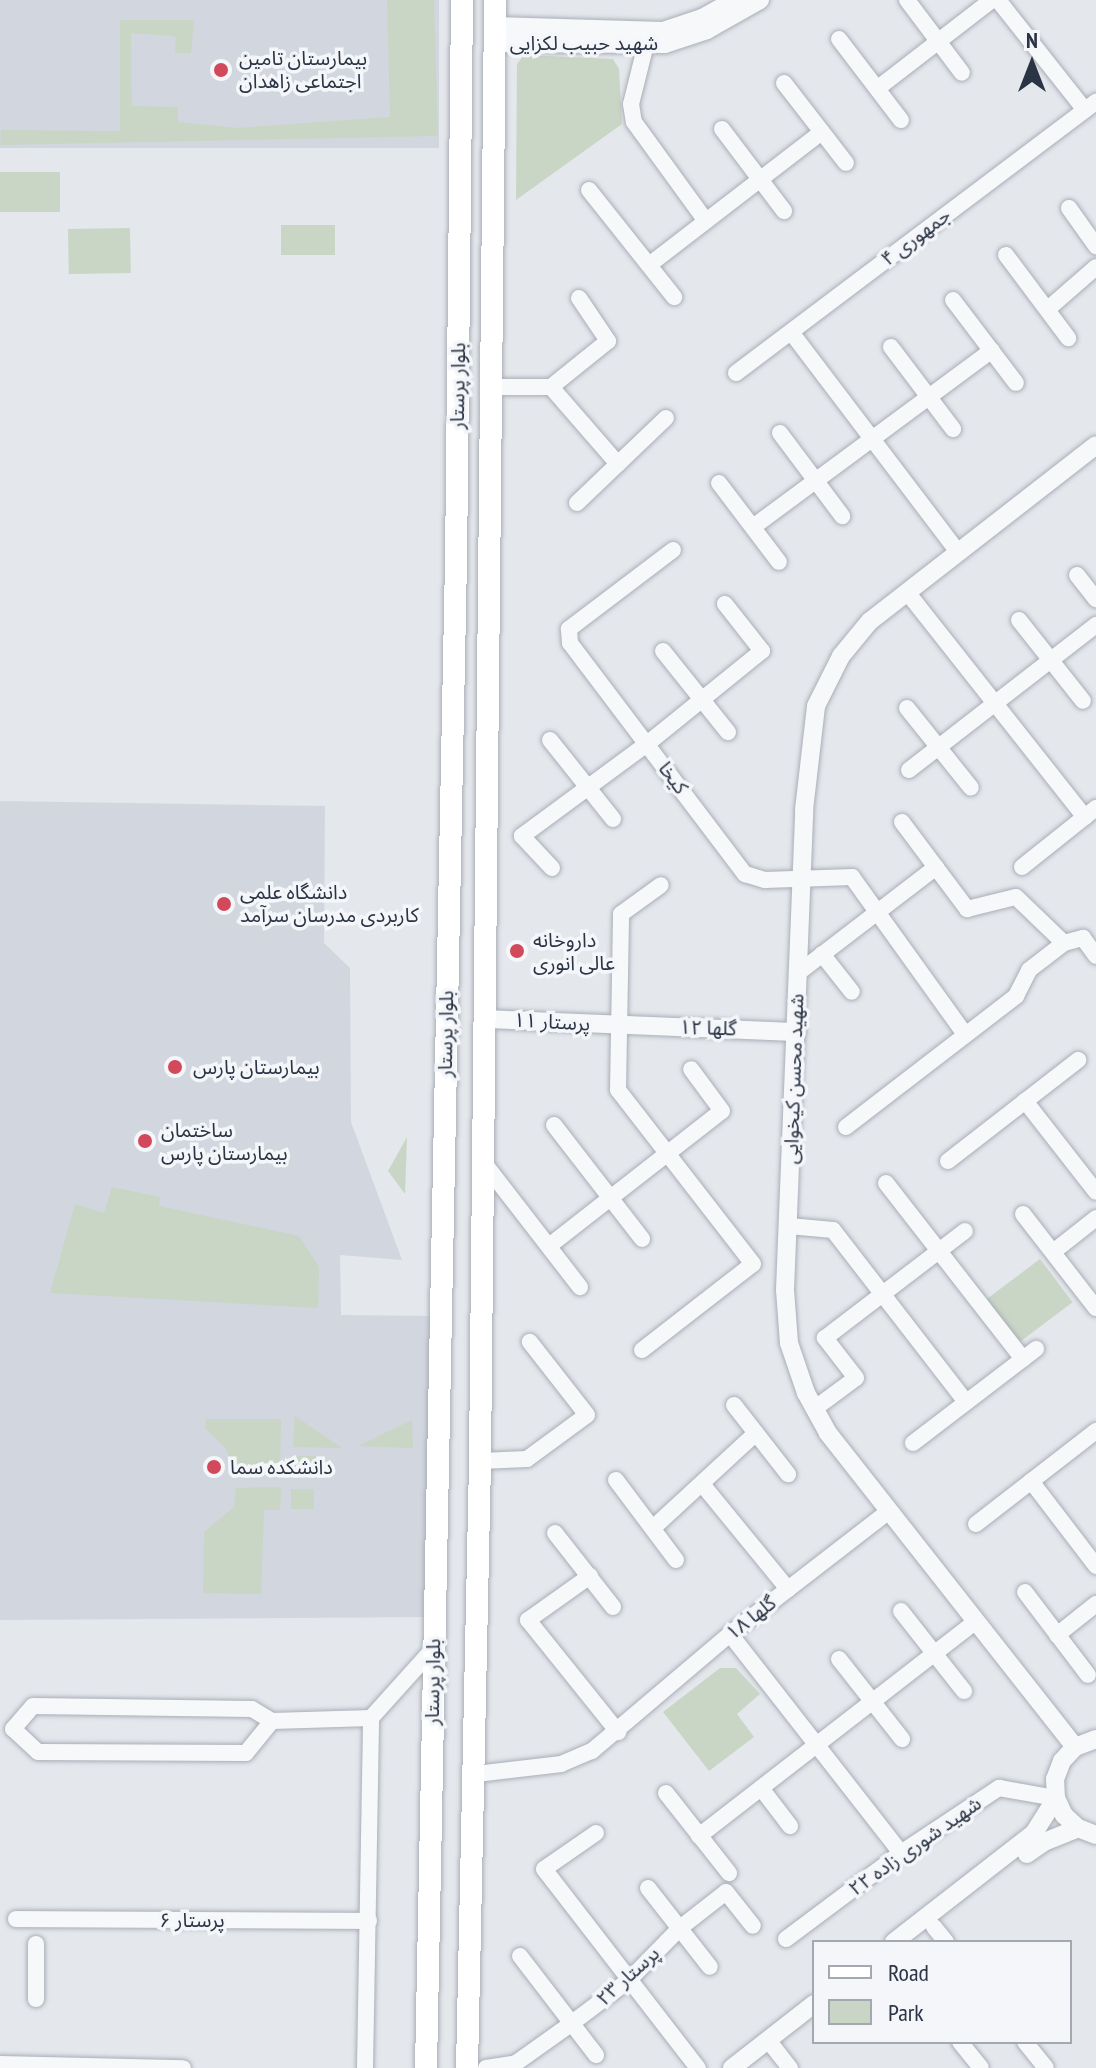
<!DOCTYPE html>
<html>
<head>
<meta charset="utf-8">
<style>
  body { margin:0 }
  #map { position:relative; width:1096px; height:2068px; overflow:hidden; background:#e4e7ec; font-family:"PT Sans Narrow","Noto Sans Arabic",sans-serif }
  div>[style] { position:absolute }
  .built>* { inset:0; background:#d2d6de; transform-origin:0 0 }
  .green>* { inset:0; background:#c9d6c5; transform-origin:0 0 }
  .roads { filter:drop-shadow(0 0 2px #a9aeb7) drop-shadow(0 0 2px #a9aeb7) }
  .minor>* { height:16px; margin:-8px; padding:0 8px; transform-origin:8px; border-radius:8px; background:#f7f8fa }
  .tertiary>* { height:18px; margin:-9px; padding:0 9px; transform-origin:9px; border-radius:9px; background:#f7f8fa }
  .secondary>* { height:22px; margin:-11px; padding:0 11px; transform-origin:11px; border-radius:11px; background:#fff }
  .dots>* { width:22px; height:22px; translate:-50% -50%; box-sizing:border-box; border:4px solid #f4f6f9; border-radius:50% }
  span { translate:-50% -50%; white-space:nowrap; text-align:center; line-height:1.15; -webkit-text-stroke:7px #f4f6f9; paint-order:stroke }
  .street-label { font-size:20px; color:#2b3445 }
  .poi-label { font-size:20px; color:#2b3445 }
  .left { translate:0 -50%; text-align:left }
  .legend { position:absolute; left:812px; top:1940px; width:260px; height:104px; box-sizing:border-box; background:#f4f6f9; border:2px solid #a4a8b1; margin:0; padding:10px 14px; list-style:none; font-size:24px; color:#2b3445 }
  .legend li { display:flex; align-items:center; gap:16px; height:40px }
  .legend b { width:40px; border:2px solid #a4a8b1 }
  .north { position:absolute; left:992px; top:24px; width:80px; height:80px; -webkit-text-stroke:6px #f4f6f9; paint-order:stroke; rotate:0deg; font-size:22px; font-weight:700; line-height:32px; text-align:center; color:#2b3445 }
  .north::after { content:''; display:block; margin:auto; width:28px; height:36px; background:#2b3445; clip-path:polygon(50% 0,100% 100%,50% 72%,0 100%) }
</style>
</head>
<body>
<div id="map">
  <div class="built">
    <i style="left:0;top:0;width:439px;height:148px"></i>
    <i style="clip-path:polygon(0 801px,325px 806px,324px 943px,350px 968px,351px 1122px,402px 1260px,340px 1255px,341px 1315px,430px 1316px,425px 1617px,0 1620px)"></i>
  </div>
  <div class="green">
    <i style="clip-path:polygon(387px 0,434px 0,438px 136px,0 145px,1px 130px,120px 131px,120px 20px,194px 20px,191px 53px,175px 53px,176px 38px,172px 36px,131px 33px,132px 106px,178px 107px,178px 122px,238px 128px,390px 117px)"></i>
    <i style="clip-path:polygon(524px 55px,613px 59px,619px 69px,622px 124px,516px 200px,517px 64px)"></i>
    <i style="left:0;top:172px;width:60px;height:40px"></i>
    <i style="left:335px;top:225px;width:30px;height:54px;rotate:90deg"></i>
    <i style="left:130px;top:228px;width:45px;height:62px;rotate:89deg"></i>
    <i style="clip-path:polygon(407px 1137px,405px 1194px,388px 1171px)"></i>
    <i style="clip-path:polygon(112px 1187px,160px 1197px,159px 1206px,299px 1236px,319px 1267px,318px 1308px,50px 1293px,75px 1204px,104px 1213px)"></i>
    <i style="left:1040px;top:1259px;width:54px;height:69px;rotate:53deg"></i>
    <i style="clip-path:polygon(295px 1416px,342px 1448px,293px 1447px)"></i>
    <i style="clip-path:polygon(206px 1419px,281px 1419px,280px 1473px,236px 1473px,226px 1449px,205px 1428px)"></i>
    <i style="clip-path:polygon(412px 1420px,413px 1448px,358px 1446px)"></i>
    <i style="left:295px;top:1456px;width:21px;height:19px"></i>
    <i style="clip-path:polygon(281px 1487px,280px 1510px,264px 1510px,261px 1594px,203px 1593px,204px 1532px,234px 1507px,236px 1488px)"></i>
    <i style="left:291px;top:1489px;width:23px;height:20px"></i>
    <i style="clip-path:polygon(720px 1668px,736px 1668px,760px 1694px,737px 1714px,754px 1737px,709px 1771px,663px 1712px)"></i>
  </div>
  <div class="roads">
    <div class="minor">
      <i style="left:907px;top:0;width:91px;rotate:53deg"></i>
      <i style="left:998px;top:0;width:140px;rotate:51.7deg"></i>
      <i style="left:839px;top:39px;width:102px;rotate:52.6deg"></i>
      <i style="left:646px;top:44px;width:62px;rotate:104deg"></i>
      <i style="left:631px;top:104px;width:18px;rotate:81deg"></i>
      <i style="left:634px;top:122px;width:122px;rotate:54deg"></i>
      <i style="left:784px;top:83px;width:101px;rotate:52.2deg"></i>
      <i style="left:878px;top:88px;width:144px;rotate:-37.7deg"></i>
      <i style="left:722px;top:129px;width:103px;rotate:52.9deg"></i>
      <i style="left:589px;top:190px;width:137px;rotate:51.5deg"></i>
      <i style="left:1069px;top:208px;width:47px;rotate:54.6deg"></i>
      <i style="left:1006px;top:255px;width:104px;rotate:53.2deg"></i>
      <i style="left:649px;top:265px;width:218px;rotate:-37.6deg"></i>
      <i style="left:579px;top:298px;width:52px;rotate:56deg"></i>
      <i style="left:608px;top:341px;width:73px;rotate:141.1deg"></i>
      <i style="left:551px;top:387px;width:102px;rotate:49deg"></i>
      <i style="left:953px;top:300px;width:104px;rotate:52.8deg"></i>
      <i style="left:1049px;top:308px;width:62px;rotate:-41.1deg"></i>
      <i style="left:791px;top:332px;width:276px;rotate:52.8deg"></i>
      <i style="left:891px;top:347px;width:103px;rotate:52.9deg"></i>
      <i style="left:736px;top:373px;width:451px;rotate:-37deg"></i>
      <i style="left:492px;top:387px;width:59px"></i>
      <i style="left:780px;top:433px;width:104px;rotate:53.2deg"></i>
      <i style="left:719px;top:483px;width:99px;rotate:52.8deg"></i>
      <i style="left:577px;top:503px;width:123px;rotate:-43.7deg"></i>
      <i style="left:753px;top:527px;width:297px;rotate:-36.5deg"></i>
      <i style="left:673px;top:550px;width:131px;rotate:142.8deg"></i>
      <i style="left:569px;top:629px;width:14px;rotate:86deg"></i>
      <i style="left:570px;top:643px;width:290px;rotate:52.9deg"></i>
      <i style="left:745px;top:874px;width:21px;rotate:17deg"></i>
      <i style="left:765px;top:880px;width:87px;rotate:-2deg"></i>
      <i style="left:852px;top:877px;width:193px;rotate:54.3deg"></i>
      <i style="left:1077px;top:575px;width:31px;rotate:52deg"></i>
      <i style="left:907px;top:592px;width:287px;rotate:51.7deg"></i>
      <i style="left:1019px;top:620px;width:103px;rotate:51.7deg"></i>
      <i style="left:663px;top:651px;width:104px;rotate:51.3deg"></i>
      <i style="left:907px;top:708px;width:102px;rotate:51.3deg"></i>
      <i style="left:550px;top:740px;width:101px;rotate:51.4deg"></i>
      <i style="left:909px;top:770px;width:237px;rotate:-37.8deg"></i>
      <i style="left:902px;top:822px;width:109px;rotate:53.2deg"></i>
      <i style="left:967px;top:909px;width:50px;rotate:-13.8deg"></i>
      <i style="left:1016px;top:897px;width:66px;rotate:43.8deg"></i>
      <i style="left:1022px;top:867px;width:95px;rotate:-38.6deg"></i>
      <i style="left:552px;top:868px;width:44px;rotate:-133.2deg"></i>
      <i style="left:522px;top:836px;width:155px;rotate:-36.4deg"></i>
      <i style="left:647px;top:744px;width:148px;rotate:-39deg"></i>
      <i style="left:762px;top:651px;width:60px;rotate:-128.2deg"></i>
      <i style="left:822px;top:954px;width:48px;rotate:51.7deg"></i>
      <i style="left:798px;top:973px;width:174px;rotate:-37.5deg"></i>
      <i style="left:1025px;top:1101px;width:115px;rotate:52deg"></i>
      <i style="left:554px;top:1125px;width:144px;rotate:52.3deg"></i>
      <i style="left:846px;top:1127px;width:215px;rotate:-37.6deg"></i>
      <i style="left:1016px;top:996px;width:29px;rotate:-63deg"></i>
      <i style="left:1029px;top:970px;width:44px;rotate:-37.6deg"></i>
      <i style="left:1064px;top:943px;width:20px;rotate:-15deg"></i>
      <i style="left:1083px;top:938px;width:22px;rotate:54deg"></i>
      <i style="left:948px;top:1161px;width:165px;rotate:-37.8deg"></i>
      <i style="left:484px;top:1163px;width:157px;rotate:52.3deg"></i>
      <i style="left:886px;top:1183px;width:223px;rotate:52.1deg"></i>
      <i style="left:1023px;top:1214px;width:119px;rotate:52.2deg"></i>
      <i style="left:789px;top:1226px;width:44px;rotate:5.2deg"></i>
      <i style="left:833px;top:1230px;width:217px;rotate:52.3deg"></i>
      <i style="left:549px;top:1246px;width:219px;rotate:-38deg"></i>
      <i style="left:722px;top:1111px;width:52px;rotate:-126.4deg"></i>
      <i style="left:1053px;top:1252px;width:55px;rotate:-38.3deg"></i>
      <i style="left:642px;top:1350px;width:140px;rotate:-37.8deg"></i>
      <i style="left:753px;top:1264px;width:220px;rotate:-127.8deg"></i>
      <i style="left:618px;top:1090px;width:176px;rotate:-89deg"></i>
      <i style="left:621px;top:914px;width:49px;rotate:-35.9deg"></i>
      <i style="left:734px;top:1405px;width:88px;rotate:52deg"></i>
      <i style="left:814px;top:1409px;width:52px;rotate:-36.4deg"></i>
      <i style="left:856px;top:1378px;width:51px;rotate:-127.8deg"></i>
      <i style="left:825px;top:1338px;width:176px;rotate:-37.4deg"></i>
      <i style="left:913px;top:1443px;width:155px;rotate:-37.4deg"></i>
      <i style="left:480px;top:1461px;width:47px;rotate:-2.4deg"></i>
      <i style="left:527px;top:1459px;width:74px;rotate:-36.3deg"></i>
      <i style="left:587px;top:1415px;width:93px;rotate:-128deg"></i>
      <i style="left:616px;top:1480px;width:100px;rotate:53.1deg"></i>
      <i style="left:1031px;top:1481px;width:107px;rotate:52.6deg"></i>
      <i style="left:702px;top:1484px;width:136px;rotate:50.7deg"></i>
      <i style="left:976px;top:1524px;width:152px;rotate:-37.8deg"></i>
      <i style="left:653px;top:1528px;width:140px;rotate:-42.7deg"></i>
      <i style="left:555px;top:1533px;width:94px;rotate:51.9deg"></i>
      <i style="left:590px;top:1576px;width:76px;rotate:144.6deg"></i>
      <i style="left:528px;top:1620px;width:144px;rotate:51.2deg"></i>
      <i style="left:1025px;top:1592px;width:104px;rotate:52.8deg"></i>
      <i style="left:901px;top:1611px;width:102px;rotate:51.8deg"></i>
      <i style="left:730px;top:1634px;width:278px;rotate:52deg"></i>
      <i style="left:1057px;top:1635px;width:50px;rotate:-38.5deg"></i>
      <i style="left:839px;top:1659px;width:102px;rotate:51.8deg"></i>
      <i style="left:33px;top:1706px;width:219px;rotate:0.8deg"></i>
      <i style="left:252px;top:1709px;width:23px;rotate:31deg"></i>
      <i style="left:272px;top:1721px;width:41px;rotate:129.1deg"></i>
      <i style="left:246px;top:1753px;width:208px;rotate:-179.7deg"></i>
      <i style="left:38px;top:1752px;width:34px;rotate:-137deg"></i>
      <i style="left:13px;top:1729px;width:30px;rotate:-49deg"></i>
      <i style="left:272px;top:1721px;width:99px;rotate:-1.7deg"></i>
      <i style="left:371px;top:1718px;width:94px;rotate:-48deg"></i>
      <i style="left:476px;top:1774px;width:86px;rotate:-6.7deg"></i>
      <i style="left:561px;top:1764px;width:34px;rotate:-23deg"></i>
      <i style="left:592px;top:1751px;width:181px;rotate:-40.3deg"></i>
      <i style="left:730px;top:1634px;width:201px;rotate:-37.7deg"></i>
      <i style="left:761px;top:1788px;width:48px;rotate:52.7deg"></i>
      <i style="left:666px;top:1793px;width:102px;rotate:51.8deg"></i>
      <i style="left:596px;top:1833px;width:63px;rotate:145.3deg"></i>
      <i style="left:544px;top:1869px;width:252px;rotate:52.3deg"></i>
      <i style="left:699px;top:1836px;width:351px;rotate:-37.8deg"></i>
      <i style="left:648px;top:1888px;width:100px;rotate:51.9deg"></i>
      <i style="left:16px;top:1919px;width:353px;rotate:0.3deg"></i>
      <i style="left:934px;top:1927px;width:19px;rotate:51deg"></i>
      <i style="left:786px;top:1939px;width:144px;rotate:-36.8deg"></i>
      <i style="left:901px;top:1853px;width:118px;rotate:-33.6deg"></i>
      <i style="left:999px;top:1788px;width:58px;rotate:10deg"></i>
      <i style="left:520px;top:1956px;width:125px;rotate:52.5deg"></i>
      <i style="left:36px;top:1999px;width:55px;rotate:-90deg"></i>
      <i style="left:768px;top:2040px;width:36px;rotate:52deg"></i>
      <i style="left:960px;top:2042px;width:33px;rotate:51deg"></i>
      <i style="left:1025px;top:2042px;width:33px;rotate:51deg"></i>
      <i style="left:0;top:2064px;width:183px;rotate:1.3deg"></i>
      <i style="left:365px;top:2068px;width:350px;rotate:-89deg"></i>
      <i style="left:486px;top:2068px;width:30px;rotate:-9deg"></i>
      <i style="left:516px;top:2063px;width:69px;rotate:-35.5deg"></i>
      <i style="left:572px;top:2023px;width:70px;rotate:-36.9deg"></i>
      <i style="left:628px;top:1981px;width:74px;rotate:-45.5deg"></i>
      <i style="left:680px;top:1928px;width:58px;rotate:-38deg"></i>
      <i style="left:726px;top:1892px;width:43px;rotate:51.5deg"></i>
    </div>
    <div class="tertiary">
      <i style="left:494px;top:26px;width:169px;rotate:1.7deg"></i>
      <i style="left:663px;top:31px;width:41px;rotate:-18.4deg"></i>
      <i style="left:702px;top:18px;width:38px;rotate:-29deg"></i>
      <i style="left:494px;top:43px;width:171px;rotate:0.3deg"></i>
      <i style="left:665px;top:44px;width:44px;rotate:-18.4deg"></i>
      <i style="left:707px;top:30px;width:61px;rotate:-29.5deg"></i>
      <i style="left:486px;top:1019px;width:311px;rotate:2.4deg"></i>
      <i style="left:1096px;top:1739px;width:22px;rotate:159deg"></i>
      <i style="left:1075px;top:1747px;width:19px;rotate:133deg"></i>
      <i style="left:1062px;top:1761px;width:19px;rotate:111deg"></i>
      <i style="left:1055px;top:1779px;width:19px;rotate:87deg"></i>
      <i style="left:1056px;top:1798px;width:19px;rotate:65deg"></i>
      <i style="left:1064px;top:1815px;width:19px;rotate:43deg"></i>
      <i style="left:1078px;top:1828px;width:19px;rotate:21deg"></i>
      <i style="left:1075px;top:1747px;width:400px;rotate:-128.2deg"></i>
      <i style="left:828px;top:1433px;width:46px;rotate:-118.8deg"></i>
      <i style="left:806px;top:1393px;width:53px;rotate:-108.8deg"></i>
      <i style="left:789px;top:1343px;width:53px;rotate:-94.3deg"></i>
      <i style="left:785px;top:1290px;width:480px;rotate:-87.7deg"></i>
      <i style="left:804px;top:810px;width:105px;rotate:-83.4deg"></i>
      <i style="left:816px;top:706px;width:56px;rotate:-63.4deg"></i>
      <i style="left:841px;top:656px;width:45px;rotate:-50.4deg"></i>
      <i style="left:870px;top:621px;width:286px;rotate:-37.9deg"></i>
      <i style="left:1027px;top:1854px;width:21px;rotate:-35deg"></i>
      <i style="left:1044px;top:1842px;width:37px;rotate:-22deg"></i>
      <i style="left:894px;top:1942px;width:177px;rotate:-37.9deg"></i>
      <i style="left:1034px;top:1833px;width:41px;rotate:-57.8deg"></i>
      <i style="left:732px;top:2068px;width:104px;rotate:-38deg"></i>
    </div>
    <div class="secondary">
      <i style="left:426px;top:2068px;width:1504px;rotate:-88.86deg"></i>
      <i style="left:456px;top:564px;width:564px;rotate:-89.39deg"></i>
      <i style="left:467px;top:2068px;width:607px;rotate:-88.77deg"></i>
      <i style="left:480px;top:1461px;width:1461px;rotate:-89.41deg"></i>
    </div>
  </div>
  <div class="dots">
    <i style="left:221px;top:70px;background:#d1495b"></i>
    <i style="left:224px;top:904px;background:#d1495b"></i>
    <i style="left:517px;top:951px;background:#d1495b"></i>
    <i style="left:175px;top:1067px;background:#d1495b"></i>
    <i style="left:145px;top:1141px;background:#d1495b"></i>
    <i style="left:214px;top:1467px;background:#d1495b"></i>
  </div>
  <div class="street-label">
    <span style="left:584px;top:43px">شهید حبیب لکزایی</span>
    <span style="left:916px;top:237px;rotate:-37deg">جمهوری ۴</span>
    <span style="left:458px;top:386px;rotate:-89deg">بلوار پرستار</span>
    <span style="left:673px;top:778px;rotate:53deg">کیخا</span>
    <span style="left:552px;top:1022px;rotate:3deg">پرستار ۱۱</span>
    <span style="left:708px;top:1028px;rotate:2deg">گلها ۱۲</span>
    <span style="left:446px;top:1034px;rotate:-89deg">بلوار پرستار</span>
    <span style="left:794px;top:1079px;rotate:-88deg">شهید محسن کیخوایی</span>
    <span style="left:751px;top:1618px;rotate:-38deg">گلها ۱۸</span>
    <span style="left:433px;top:1682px;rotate:-89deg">بلوار پرستار</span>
    <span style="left:915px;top:1846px;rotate:-35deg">شهید شوری زاده ۲۲</span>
    <span style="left:192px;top:1920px">پرستار ۶</span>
    <span style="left:628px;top:1976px;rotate:-42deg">پرستار ۲۳</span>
  </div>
  <div class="poi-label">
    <span class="left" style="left:239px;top:70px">بیمارستان تامین<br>اجتماعی زاهدان</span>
    <span class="left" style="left:240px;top:904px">دانشگاه علمی<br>کاربردی مدرسان سرآمد</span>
    <span class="left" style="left:533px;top:952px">داروخانه<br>عالی انوری</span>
    <span class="left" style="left:193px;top:1067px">بیمارستان پارس</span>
    <span class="left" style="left:161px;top:1142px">ساختمان<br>بیمارستان پارس</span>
    <span class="left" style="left:230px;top:1467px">دانشکده سما</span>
  </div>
  <ul class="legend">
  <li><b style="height:10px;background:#fff"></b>Road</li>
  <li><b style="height:22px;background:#c9d6c5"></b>Park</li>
  </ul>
  <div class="north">N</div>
</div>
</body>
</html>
